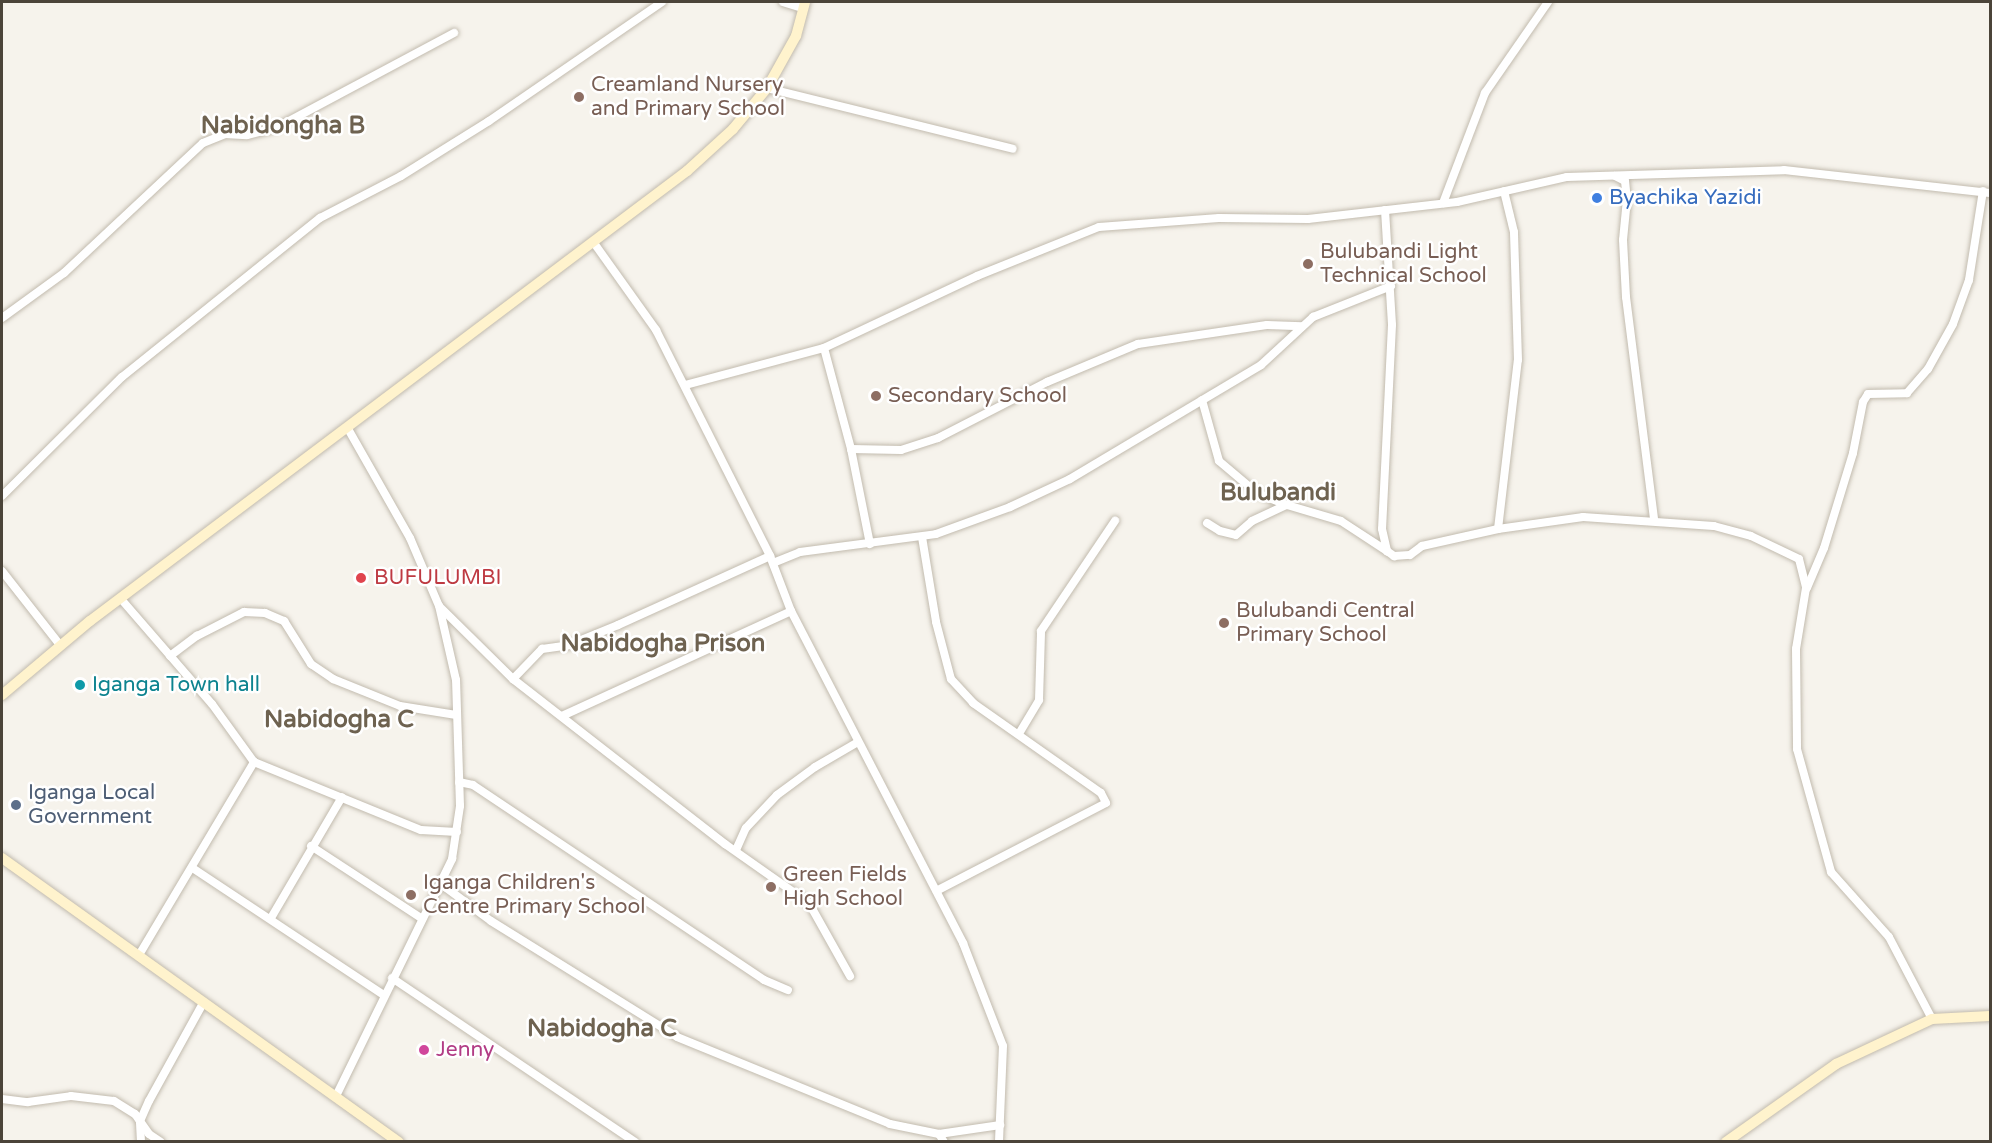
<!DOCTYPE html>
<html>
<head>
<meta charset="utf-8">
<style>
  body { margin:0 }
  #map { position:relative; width:1992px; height:1143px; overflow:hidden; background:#f6f3ec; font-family:"Varela Round",sans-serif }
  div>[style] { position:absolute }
  .roads { filter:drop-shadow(0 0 2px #c2bbae) drop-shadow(0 0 2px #c2bbae) }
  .street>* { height:8px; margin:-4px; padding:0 4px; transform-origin:4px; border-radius:4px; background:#fff }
  .secondary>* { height:10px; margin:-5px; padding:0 5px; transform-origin:5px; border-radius:5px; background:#fff3cd }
  .dots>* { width:16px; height:16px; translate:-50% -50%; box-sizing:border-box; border:3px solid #fff; border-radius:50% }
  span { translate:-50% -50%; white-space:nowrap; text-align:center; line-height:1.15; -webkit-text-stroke:5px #fff; paint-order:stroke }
  .education-label { font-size:21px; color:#785e54 }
  .left { translate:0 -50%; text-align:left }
  .shop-label { font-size:21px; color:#366cbe }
  .health-label { font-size:21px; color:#be3a42 }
  .culture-label { font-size:21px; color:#0d838f }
  .service-label { font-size:21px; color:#4e5e75 }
  .hotel-label { font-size:21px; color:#b23c85 }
  .quarter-label { font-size:24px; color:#6e6250; font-weight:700 }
  .frame { position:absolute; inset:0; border:3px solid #4b4439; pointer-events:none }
</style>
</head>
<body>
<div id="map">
  <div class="roads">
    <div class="street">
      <i style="left:783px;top:2px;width:21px;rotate:17deg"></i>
      <i style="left:767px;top:88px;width:253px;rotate:13.9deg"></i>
      <i style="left:1615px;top:176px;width:11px;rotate:27deg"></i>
      <i style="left:1625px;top:181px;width:18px;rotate:84deg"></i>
      <i style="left:1627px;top:199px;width:41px;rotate:95.6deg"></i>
      <i style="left:1623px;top:240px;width:57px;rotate:87deg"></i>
      <i style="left:1626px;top:297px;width:225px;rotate:82.8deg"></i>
      <i style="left:1443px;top:203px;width:118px;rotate:-69.1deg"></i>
      <i style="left:1485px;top:93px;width:111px;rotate:-55.3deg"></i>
      <i style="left:1385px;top:210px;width:115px;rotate:86.5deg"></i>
      <i style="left:1392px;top:325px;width:204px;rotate:92.8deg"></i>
      <i style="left:1382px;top:529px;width:23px;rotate:77deg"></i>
      <i style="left:1387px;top:551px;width:9px;rotate:36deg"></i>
      <i style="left:1394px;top:556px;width:16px;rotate:-4deg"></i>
      <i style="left:1410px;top:555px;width:15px;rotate:-37deg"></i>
      <i style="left:1422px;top:546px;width:78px;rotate:-12.6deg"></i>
      <i style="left:1498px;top:529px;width:86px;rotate:-8deg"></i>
      <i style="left:1583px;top:517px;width:131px;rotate:3.9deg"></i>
      <i style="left:1714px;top:526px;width:38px;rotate:15deg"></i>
      <i style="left:1751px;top:536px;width:53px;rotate:25.6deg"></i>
      <i style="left:1799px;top:559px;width:30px;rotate:76deg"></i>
      <i style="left:1806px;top:588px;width:62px;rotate:99.3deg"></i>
      <i style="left:1796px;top:649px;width:100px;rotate:89.4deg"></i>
      <i style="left:1797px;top:749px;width:128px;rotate:74.5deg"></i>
      <i style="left:1831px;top:872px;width:87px;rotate:48.3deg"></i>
      <i style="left:1889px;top:937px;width:93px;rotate:62.3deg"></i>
      <i style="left:594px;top:243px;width:107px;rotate:54.5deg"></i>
      <i style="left:656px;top:330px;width:253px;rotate:63.2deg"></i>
      <i style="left:770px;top:556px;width:59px;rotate:69.1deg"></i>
      <i style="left:791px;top:611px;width:374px;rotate:62.6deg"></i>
      <i style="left:963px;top:943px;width:110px;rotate:68.8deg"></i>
      <i style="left:1003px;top:1046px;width:96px;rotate:92.4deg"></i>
      <i style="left:2px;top:318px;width:77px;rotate:-36deg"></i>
      <i style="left:64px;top:273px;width:190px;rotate:-43.1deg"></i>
      <i style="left:203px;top:143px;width:24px;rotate:-22deg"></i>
      <i style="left:225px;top:134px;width:22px;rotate:3deg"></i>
      <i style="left:247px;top:135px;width:30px;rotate:-14deg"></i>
      <i style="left:276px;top:128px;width:202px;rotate:-28.1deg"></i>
      <i style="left:824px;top:348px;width:105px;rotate:75deg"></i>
      <i style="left:851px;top:449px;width:97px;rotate:78.7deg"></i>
      <i style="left:685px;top:385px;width:144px;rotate:-14.9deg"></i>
      <i style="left:824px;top:348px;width:169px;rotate:-25.2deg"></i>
      <i style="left:977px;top:276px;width:131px;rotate:-21.9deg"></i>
      <i style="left:1099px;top:227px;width:120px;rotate:-4.3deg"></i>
      <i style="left:1219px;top:218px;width:89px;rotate:0.6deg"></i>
      <i style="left:1308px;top:219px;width:150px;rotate:-6.5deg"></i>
      <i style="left:1457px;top:202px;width:113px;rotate:-12.8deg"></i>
      <i style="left:1567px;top:177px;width:217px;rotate:-1.8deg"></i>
      <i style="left:1784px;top:170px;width:207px;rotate:6.4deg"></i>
      <i style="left:1202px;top:400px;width:63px;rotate:74.4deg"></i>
      <i style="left:1219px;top:461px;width:50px;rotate:40.1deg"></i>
      <i style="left:1257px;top:493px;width:32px;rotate:22deg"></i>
      <i style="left:851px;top:449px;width:50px;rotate:1.1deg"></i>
      <i style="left:901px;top:450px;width:39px;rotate:-18deg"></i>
      <i style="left:938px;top:438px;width:123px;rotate:-27.2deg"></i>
      <i style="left:1047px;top:382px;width:99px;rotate:-22.7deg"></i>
      <i style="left:1138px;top:344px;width:130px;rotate:-8.4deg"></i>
      <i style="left:1267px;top:325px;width:35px;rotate:2deg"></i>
      <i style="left:2px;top:496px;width:169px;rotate:-44.8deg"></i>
      <i style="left:122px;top:377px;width:254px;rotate:-38.8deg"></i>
      <i style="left:320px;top:218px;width:91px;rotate:-27.4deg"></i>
      <i style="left:401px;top:176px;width:104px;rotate:-32deg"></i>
      <i style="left:489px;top:121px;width:210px;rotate:-34.5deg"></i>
      <i style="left:1207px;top:523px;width:15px;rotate:32deg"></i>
      <i style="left:1220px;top:531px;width:16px;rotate:14deg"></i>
      <i style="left:1236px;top:535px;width:21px;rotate:-41deg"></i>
      <i style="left:1252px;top:521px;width:38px;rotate:-25deg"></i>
      <i style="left:1287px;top:505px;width:56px;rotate:16.5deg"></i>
      <i style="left:1341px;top:521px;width:55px;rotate:33.1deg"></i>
      <i style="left:1498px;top:529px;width:170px;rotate:-83.3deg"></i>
      <i style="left:1518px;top:360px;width:128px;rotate:-91.8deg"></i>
      <i style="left:1514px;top:232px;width:42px;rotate:-103.7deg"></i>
      <i style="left:922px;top:537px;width:86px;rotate:80.6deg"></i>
      <i style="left:936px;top:622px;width:59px;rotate:75.3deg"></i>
      <i style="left:951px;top:679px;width:33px;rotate:47deg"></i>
      <i style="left:973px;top:703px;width:156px;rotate:35.1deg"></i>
      <i style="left:1101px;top:793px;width:11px;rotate:63deg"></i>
      <i style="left:1106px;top:803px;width:191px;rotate:152.6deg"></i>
      <i style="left:773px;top:563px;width:29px;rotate:-22deg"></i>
      <i style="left:800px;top:552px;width:137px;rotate:-7.5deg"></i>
      <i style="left:936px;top:534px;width:79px;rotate:-20deg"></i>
      <i style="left:1010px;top:507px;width:66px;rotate:-25deg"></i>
      <i style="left:1070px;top:479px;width:222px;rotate:-30.8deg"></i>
      <i style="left:1261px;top:365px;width:71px;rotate:-42.7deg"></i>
      <i style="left:1313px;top:317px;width:84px;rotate:-21.7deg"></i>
      <i style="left:2px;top:571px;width:94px;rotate:51.9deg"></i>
      <i style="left:1807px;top:588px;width:43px;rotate:-67deg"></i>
      <i style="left:1824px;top:548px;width:99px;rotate:-73deg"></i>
      <i style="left:1853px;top:453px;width:52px;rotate:-78.9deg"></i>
      <i style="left:1863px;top:402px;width:9px;rotate:-58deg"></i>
      <i style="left:1868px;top:394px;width:39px;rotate:-1deg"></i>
      <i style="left:1907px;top:393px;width:32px;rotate:-49deg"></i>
      <i style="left:1928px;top:369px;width:51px;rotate:-60.9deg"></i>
      <i style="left:1953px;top:324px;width:47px;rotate:-70deg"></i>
      <i style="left:1969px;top:280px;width:90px;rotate:-81.1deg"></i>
      <i style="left:121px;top:599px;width:139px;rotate:49.1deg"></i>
      <i style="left:212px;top:704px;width:72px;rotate:54.1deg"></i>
      <i style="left:254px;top:762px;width:180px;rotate:22.2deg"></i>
      <i style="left:421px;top:830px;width:36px;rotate:3deg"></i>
      <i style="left:440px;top:607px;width:103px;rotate:44.6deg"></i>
      <i style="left:513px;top:679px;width:269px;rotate:37.9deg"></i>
      <i style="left:725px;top:844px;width:103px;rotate:35.1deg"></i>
      <i style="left:809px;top:903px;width:84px;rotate:60.7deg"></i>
      <i style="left:170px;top:656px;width:34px;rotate:-37deg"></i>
      <i style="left:197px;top:636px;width:53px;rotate:-27.1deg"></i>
      <i style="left:244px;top:612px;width:21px;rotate:3deg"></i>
      <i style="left:265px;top:613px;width:21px;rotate:23deg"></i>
      <i style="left:284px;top:621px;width:51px;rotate:57.9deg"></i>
      <i style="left:311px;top:664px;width:27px;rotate:34deg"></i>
      <i style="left:333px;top:679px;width:72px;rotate:21.9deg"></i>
      <i style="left:400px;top:706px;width:57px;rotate:9.1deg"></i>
      <i style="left:513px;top:679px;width:42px;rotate:-46deg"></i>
      <i style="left:542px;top:649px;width:27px;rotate:-8deg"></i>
      <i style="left:569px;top:645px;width:53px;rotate:-22.2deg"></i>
      <i style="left:618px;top:625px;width:167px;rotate:-24.4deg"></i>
      <i style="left:562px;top:716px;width:252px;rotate:-24.6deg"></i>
      <i style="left:1020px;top:732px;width:37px;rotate:-59deg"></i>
      <i style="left:1039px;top:700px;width:69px;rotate:-88.3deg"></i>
      <i style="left:1041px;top:631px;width:133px;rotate:-56.1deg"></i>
      <i style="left:459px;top:782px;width:14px;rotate:12deg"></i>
      <i style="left:473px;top:785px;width:350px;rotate:33.8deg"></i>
      <i style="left:764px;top:980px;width:26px;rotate:23deg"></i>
      <i style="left:311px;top:846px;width:131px;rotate:33.2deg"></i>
      <i style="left:736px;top:850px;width:24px;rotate:-66deg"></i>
      <i style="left:746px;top:828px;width:45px;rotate:-46.8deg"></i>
      <i style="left:777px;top:795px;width:47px;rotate:-36.4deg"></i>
      <i style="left:815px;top:767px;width:50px;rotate:-30.2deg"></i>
      <i style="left:194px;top:869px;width:228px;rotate:33.6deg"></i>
      <i style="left:441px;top:884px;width:62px;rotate:36.5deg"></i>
      <i style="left:491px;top:921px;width:219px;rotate:31.9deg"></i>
      <i style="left:677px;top:1037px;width:230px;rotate:22.2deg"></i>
      <i style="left:890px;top:1124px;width:50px;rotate:11.5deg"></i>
      <i style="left:939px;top:1134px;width:9px;rotate:58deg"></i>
      <i style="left:271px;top:918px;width:140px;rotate:-59.6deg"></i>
      <i style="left:139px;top:955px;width:225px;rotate:-59.2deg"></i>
      <i style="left:392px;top:978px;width:293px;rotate:34deg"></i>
      <i style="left:337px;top:1094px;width:262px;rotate:-63.9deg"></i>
      <i style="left:452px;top:859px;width:54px;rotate:-81.4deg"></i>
      <i style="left:460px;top:806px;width:126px;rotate:-91.8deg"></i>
      <i style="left:456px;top:680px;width:76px;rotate:-102.9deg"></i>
      <i style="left:439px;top:606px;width:74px;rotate:-113.1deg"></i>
      <i style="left:410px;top:538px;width:125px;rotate:-119.6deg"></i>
      <i style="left:2px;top:1099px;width:26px;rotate:7deg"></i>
      <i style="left:28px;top:1102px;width:43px;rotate:-7.9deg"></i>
      <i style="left:71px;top:1096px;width:43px;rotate:6.6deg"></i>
      <i style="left:114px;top:1101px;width:25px;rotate:32deg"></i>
      <i style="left:135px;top:1114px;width:24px;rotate:55deg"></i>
      <i style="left:149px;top:1134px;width:14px;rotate:34deg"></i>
      <i style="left:939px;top:1134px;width:62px;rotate:-8.4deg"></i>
      <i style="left:141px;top:1142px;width:21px;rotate:-93deg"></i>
      <i style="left:140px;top:1121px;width:22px;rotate:-66deg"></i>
      <i style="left:149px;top:1101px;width:112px;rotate:-61.1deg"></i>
    </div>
    <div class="secondary">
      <i style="left:2px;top:695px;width:115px;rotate:-40.1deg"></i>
      <i style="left:90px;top:621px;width:748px;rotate:-37.01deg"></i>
      <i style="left:687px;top:171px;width:62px;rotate:-42.4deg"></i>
      <i style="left:733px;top:129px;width:53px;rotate:-50.3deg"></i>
      <i style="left:767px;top:88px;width:60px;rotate:-60.9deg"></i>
      <i style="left:796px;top:36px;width:35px;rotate:-75deg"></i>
      <i style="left:2px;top:858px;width:488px;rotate:35.6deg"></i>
      <i style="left:1726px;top:1142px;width:135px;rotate:-35.3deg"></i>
      <i style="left:1836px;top:1064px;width:106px;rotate:-25.1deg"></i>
      <i style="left:1932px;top:1019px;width:58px;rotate:-3deg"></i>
    </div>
  </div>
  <div class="dots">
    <i style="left:579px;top:97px;background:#8d6e63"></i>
    <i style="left:1597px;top:198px;background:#3f7fe0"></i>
    <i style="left:1308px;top:264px;background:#8d6e63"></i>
    <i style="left:876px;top:396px;background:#8d6e63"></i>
    <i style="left:361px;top:578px;background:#e0444e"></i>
    <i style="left:1224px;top:623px;background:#8d6e63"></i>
    <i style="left:80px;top:685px;background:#0f9aa8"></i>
    <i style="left:16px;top:805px;background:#5c6f8a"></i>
    <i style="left:771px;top:887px;background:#8d6e63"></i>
    <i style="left:411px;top:895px;background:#8d6e63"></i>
    <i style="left:424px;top:1050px;background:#d1479c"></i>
  </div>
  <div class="education-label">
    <span class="left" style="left:591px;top:97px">Creamland Nursery<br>and Primary School</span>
    <span class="left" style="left:1320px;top:264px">Bulubandi Light<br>Technical School</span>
    <span class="left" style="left:888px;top:396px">Secondary School</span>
    <span class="left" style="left:1236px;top:623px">Bulubandi Central<br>Primary School</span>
    <span class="left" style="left:783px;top:887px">Green Fields<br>High School</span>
    <span class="left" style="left:423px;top:895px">Iganga Children's<br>Centre Primary School</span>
  </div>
  <div class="shop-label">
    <span class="left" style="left:1609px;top:198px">Byachika Yazidi</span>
  </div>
  <div class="health-label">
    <span class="left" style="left:374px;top:578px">BUFULUMBI</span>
  </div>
  <div class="culture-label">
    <span class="left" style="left:92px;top:685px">Iganga Town hall</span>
  </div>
  <div class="service-label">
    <span class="left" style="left:28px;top:805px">Iganga Local<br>Government</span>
  </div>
  <div class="hotel-label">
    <span class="left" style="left:436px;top:1050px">Jenny</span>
  </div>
  <div class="quarter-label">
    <span style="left:283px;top:126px">Nabidongha B</span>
    <span style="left:1278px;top:493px">Bulubandi</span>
    <span style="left:663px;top:644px">Nabidogha Prison</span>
    <span style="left:339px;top:720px">Nabidogha C</span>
    <span style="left:602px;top:1029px">Nabidogha C</span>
  </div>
  <div class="frame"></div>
</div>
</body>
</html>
